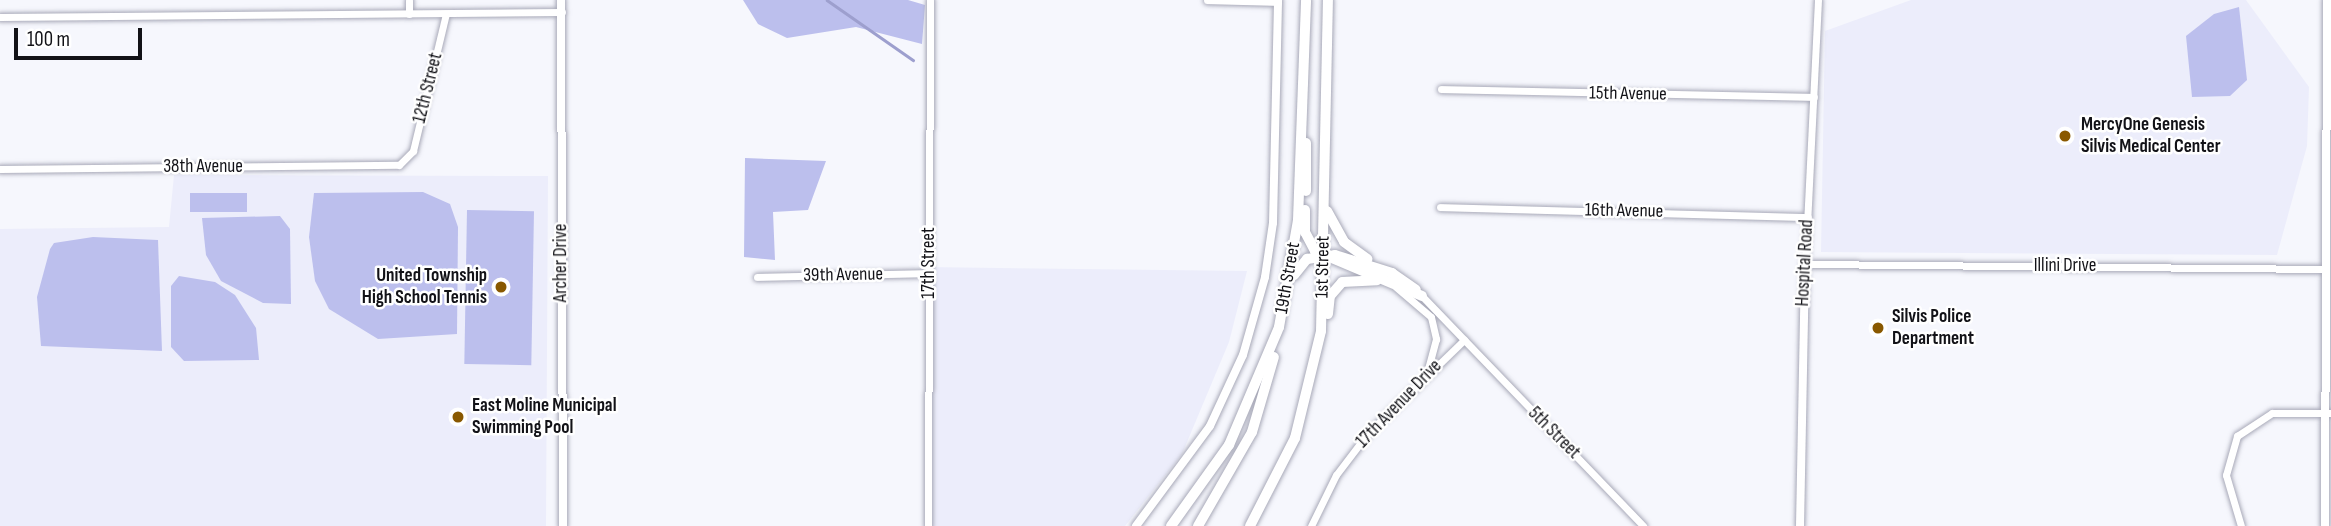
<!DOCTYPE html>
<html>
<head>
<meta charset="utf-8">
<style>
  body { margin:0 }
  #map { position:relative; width:2331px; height:526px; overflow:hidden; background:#f6f7fd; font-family:"Sofia Sans Condensed",sans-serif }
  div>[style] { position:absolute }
  .built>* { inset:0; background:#ecedfb }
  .green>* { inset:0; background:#bcbfed; transform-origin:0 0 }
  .stream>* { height:2.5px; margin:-1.25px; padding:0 1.25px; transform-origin:1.25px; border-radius:1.25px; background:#9d9fce }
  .roads { filter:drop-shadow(0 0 2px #a8a9b8) drop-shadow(0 0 2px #a8a9b8) }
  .minor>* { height:7px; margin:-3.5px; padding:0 3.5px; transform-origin:3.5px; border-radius:3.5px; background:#fff }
  .tertiary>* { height:8px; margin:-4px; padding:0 4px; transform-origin:4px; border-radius:4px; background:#fff }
  .secondary>* { height:10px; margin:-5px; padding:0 5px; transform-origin:5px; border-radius:5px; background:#fff }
  .dots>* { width:19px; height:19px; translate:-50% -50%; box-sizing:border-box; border:4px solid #fff; border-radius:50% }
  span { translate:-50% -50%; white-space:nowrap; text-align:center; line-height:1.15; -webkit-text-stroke:5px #fff; paint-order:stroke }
  .street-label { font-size:19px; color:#121217 }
  .poi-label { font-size:19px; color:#121217; font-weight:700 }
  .left { translate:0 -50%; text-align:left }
  .right { translate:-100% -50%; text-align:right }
  .scale { position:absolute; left:14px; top:28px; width:128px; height:32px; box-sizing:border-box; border:4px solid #121217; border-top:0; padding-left:9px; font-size:21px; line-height:24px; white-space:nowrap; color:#121217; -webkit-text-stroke:5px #fff; paint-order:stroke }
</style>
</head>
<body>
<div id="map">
  <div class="built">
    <i style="clip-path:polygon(1911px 0,2246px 0,2309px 87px,2307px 146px,2277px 255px,1821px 252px,1825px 31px)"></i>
    <i style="clip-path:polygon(174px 175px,548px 176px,546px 526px,0 526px,0 229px,169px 227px)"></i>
    <i style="clip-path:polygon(924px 267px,1247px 271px,1229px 342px,1182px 454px,1125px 526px,931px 526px)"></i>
  </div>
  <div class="green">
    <i style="clip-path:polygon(743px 0,908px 0,925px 5px,922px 44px,856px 27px,787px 38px,758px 24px)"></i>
    <i style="clip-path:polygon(2239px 7px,2247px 80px,2230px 96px,2192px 97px,2186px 36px,2214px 14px)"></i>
    <i style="clip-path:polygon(745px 158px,826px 161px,808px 210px,773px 212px,775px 260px,744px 257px)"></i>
    <i style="clip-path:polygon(423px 192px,450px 204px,458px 227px,457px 334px,378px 339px,329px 309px,315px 281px,309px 237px,314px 193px)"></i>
    <i style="left:247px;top:193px;width:19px;height:57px;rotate:90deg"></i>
    <i style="left:467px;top:210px;width:67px;height:154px;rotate:1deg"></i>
    <i style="clip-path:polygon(280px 216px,290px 229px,291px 304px,263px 303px,221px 281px,206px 255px,202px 218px)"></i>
    <i style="clip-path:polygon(93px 237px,158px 240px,162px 351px,41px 346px,37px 297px,50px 249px,54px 243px)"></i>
    <i style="clip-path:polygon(179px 276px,215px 282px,235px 295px,256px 328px,259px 360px,184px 361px,171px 347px,171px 286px)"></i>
  </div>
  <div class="stream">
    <i style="left:827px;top:0;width:105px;rotate:34.9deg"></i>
  </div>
  <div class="roads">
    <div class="minor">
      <i style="left:409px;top:0;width:14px;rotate:90deg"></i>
      <i style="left:1207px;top:0;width:71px;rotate:1.6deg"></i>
      <i style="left:1818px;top:0;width:264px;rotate:92.8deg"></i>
      <i style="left:1805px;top:264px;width:521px;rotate:0.55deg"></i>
      <i style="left:0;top:17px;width:562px;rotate:-0.51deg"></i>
      <i style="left:1441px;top:89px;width:373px;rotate:1.2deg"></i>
      <i style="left:0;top:169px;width:399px;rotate:-0.6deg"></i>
      <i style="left:399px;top:165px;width:20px;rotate:-45deg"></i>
      <i style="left:413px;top:151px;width:141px;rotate:-76.5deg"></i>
      <i style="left:1440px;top:207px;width:368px;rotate:1.6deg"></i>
      <i style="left:757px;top:277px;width:172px;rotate:-1.3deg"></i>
      <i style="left:1396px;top:287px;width:46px;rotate:40.6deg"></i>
      <i style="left:1431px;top:317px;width:23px;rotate:77deg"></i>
      <i style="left:1436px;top:339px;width:34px;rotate:105deg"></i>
      <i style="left:1422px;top:296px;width:319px;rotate:46.1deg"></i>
      <i style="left:928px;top:526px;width:526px;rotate:-89.78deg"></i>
      <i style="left:1311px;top:526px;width:57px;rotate:-63.9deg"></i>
      <i style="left:1336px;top:475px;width:53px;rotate:-52.7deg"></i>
      <i style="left:1368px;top:433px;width:134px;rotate:-44.1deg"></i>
      <i style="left:2241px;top:526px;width:53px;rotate:-106.4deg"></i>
      <i style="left:2226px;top:475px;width:41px;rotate:-74.2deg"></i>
      <i style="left:2237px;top:436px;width:42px;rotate:-33.3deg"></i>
      <i style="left:2272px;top:413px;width:59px"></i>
    </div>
    <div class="tertiary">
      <i style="left:561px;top:0;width:526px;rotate:89.78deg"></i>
      <i style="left:1136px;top:526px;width:124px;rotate:-53.5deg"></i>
      <i style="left:1210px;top:426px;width:78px;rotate:-65.1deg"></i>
      <i style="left:1243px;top:355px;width:81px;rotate:-74.2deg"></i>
      <i style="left:1265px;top:277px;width:55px;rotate:-81.6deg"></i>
      <i style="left:1273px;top:223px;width:223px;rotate:-88.7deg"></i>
      <i style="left:1800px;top:526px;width:262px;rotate:-88.9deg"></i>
      <i style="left:2325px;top:526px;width:526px;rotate:-89.78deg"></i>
    </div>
    <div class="secondary">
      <i style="left:1306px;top:143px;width:48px;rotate:90deg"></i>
      <i style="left:1305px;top:210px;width:22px;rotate:90deg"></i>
      <i style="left:1305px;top:232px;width:21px;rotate:62deg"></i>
      <i style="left:1315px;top:251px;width:116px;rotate:22.8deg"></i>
      <i style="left:1327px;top:211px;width:35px;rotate:61deg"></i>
      <i style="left:1344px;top:242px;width:29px;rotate:36deg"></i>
      <i style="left:1294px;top:275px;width:21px;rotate:-51deg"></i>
      <i style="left:1307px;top:259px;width:28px;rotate:-8deg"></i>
      <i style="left:1335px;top:255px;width:60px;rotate:17.5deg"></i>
      <i style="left:1392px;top:273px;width:29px;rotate:35deg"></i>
      <i style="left:1328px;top:314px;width:18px;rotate:-84deg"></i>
      <i style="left:1330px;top:296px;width:18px;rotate:-49deg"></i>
      <i style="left:1342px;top:282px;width:35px;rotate:-3deg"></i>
      <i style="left:1171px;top:526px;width:100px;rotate:-54.4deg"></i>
      <i style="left:1229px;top:445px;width:128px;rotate:-67deg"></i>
      <i style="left:1279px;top:327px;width:109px;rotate:-79.9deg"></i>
      <i style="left:1298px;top:220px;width:220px;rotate:-87.9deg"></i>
      <i style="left:1198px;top:526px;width:108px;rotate:-60.1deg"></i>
      <i style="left:1252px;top:432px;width:78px;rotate:-73.7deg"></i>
      <i style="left:1250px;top:526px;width:99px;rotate:-62.9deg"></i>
      <i style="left:1295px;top:438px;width:110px;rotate:-76.3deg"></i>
      <i style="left:1321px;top:331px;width:331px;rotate:-88.8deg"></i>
    </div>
  </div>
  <div class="dots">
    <i style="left:2065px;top:136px;background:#895800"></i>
    <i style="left:501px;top:287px;background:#895800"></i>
    <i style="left:1878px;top:328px;background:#895800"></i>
    <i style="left:458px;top:417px;background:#895800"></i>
  </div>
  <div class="street-label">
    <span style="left:428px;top:88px;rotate:-76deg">12th Street</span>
    <span style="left:1628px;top:94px;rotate:1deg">15th Avenue</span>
    <span style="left:203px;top:167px">38th Avenue</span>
    <span style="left:1624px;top:211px;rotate:1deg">16th Avenue</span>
    <span style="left:561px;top:263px;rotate:-90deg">Archer Drive</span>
    <span style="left:929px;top:263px;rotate:-90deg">17th Street</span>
    <span style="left:1805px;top:263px;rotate:-87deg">Hospital Road</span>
    <span style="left:2065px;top:266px">Illini Drive</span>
    <span style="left:1323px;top:267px;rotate:-89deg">1st Street</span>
    <span style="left:843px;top:275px;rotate:-1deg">39th Avenue</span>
    <span style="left:1288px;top:278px;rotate:-80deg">19th Street</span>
    <span style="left:1399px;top:404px;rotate:-46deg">17th Avenue Drive</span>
    <span style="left:1554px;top:433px;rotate:45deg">5th Street</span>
  </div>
  <div class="poi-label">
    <span class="left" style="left:2081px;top:136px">MercyOne Genesis<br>Silvis Medical Center</span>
    <span class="right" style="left:487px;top:287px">United Township<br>High School Tennis</span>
    <span class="left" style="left:1892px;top:328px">Silvis Police<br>Department</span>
    <span class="left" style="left:472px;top:417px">East Moline Municipal<br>Swimming Pool</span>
  </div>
  <div class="scale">100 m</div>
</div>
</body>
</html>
